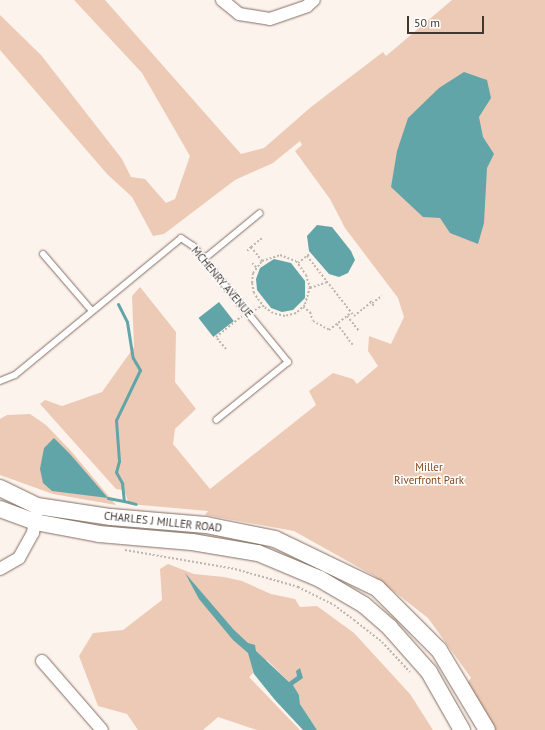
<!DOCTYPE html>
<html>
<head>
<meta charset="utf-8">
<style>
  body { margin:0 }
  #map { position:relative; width:545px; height:730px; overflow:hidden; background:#fdf3ed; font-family:"PT Sans",sans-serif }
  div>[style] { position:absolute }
  .green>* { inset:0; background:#eccab5 }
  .water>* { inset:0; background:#62a5a8; transform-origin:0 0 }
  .stream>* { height:3px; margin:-1.5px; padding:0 1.5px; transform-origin:1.5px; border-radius:1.5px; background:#62a5a8 }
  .path>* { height:2px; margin-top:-1px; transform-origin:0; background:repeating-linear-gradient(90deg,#bfb5af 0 2px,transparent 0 4px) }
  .roads { filter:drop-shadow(0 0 1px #836e62) drop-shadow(0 0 1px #836e62) }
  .lane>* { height:6px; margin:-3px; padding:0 3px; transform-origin:3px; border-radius:3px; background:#fff }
  .street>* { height:12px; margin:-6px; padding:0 6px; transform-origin:6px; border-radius:6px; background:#fff }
  .secondary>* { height:16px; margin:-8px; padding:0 8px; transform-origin:8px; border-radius:8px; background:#fff }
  span { translate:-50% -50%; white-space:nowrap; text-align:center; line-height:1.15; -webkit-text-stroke:3px #fff; paint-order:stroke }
  .street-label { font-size:11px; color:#413731 }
  .park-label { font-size:11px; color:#81451a }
  .scale { position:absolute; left:407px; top:16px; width:77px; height:18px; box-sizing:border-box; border:2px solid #413731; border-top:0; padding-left:5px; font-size:12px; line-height:14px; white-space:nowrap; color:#413731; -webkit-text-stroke:3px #fff; paint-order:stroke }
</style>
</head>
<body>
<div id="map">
  <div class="green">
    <i style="clip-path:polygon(74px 0,105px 0,241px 154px,264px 148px,311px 107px,383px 52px,386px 56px,452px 0,545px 0,545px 730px,493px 730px,467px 683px,471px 678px,428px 618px,374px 576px,294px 531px,205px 515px,208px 511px,129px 504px,124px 490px,116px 489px,40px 404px,45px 400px,62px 406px,102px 392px,134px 347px,132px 296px,140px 287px,176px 332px,175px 382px,196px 409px,175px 429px,173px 444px,210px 489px,316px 405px,309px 391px,333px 373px,353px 379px,357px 384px,378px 366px,368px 351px,369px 336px,391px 344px,404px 317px,398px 298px,345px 228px,330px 199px,295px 151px,302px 145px,300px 141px,273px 163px,235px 180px,164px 234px,153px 236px,132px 197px,107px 174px,0 50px,0 15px,41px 55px,122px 159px,131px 177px,145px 179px,166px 203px,175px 199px,190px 156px,142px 73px)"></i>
    <i style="clip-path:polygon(30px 414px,46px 425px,71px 451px,116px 505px,53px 494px,0 475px,0 419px,7px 415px)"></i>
    <i style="clip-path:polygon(168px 564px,194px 574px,224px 577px,242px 581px,271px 594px,295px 599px,300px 607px,317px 606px,354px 633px,410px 694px,433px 730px,317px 730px,300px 704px,299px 695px,293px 685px,297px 676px,289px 682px,267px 660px,249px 677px,300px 730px,257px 730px,218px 717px,203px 730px,138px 730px,127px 714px,98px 706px,79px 656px,93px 633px,123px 630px,162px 600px,160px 569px)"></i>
  </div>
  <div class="water">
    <i style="clip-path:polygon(464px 72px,487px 80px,491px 98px,479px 117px,483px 137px,494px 154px,487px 168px,484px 223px,478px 244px,450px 233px,440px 218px,423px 217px,391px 187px,397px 151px,408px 118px,439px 88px)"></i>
    <i style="clip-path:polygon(317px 225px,332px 227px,351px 251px,355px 260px,348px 273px,339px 277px,329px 274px,309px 251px,307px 236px)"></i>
    <i style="clip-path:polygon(274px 259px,291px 263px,305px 281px,305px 298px,293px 310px,282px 312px,271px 308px,257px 290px,256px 279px,260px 268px)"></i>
    <i style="left:219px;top:302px;width:24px;height:26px;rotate:52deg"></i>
    <i style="clip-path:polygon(54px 438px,70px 454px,108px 498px,52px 491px,43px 483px,40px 469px,44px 448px)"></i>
    <i style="clip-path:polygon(185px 573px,234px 630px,248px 643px,255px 645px,256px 651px,289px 682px,297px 676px,296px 671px,300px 668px,303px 678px,293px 685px,299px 695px,300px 704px,317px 730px,303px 730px,275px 700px,254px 674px,248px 653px,233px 640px,199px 599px)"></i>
  </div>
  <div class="stream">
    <i style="left:118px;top:304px;width:20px;rotate:63deg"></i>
    <i style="left:127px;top:322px;width:36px;rotate:81deg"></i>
    <i style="left:133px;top:358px;width:14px;rotate:60deg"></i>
    <i style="left:140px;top:370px;width:55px;rotate:115.6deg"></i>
    <i style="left:116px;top:420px;width:41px;rotate:85.8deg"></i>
    <i style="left:119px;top:461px;width:11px;rotate:105deg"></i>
    <i style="left:116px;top:472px;width:13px;rotate:61deg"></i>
    <i style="left:122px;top:483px;width:18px;rotate:84deg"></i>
    <i style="left:124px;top:501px;width:12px;rotate:14deg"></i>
    <i style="left:108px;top:498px;width:16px;rotate:11deg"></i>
  </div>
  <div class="path">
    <i style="left:251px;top:247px;width:14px;rotate:-39deg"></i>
    <i style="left:247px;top:251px;width:6px;rotate:-45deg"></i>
    <i style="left:251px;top:247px;width:18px;rotate:52deg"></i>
    <i style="left:280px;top:255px;width:17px;rotate:21deg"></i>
    <i style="left:296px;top:261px;width:17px;rotate:54deg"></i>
    <i style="left:306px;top:275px;width:13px;rotate:72deg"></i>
    <i style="left:310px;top:287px;width:19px;rotate:106deg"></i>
    <i style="left:305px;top:305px;width:12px;rotate:138deg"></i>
    <i style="left:296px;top:313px;width:11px;rotate:165deg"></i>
    <i style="left:285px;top:316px;width:12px;rotate:-166deg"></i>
    <i style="left:273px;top:313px;width:11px;rotate:-146deg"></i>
    <i style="left:264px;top:307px;width:17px;rotate:-126deg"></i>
    <i style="left:254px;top:293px;width:10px;rotate:-101deg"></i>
    <i style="left:252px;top:283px;width:10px;rotate:-84deg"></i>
    <i style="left:253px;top:273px;width:15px;rotate:-53deg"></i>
    <i style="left:262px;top:261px;width:19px;rotate:-18deg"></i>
    <i style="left:307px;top:256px;width:76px;rotate:51.9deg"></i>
    <i style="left:354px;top:316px;width:22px;rotate:-39deg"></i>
    <i style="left:252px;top:263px;width:6px;rotate:45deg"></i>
    <i style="left:298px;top:263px;width:16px;rotate:-38deg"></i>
    <i style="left:310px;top:288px;width:18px;rotate:-19deg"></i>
    <i style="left:370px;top:301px;width:6px;rotate:51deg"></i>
    <i style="left:372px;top:303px;width:12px;rotate:-35deg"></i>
    <i style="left:303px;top:307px;width:9px;rotate:36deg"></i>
    <i style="left:310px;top:312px;width:9px;rotate:72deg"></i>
    <i style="left:313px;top:321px;width:18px;rotate:29deg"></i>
    <i style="left:329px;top:330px;width:28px;rotate:-38deg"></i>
    <i style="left:255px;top:310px;width:9px;rotate:-32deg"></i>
    <i style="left:347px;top:316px;width:19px;rotate:51deg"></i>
    <i style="left:337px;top:324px;width:26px;rotate:53deg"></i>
    <i style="left:226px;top:349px;width:16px;rotate:-130deg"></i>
    <i style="left:216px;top:337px;width:33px;rotate:-39deg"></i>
    <i style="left:125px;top:550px;width:112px;rotate:9.8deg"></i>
    <i style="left:235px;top:569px;width:66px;rotate:15.9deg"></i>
    <i style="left:298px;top:587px;width:40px;rotate:26.6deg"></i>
    <i style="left:334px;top:605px;width:25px;rotate:37deg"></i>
    <i style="left:354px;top:620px;width:36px;rotate:38deg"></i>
    <i style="left:382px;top:642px;width:41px;rotate:47deg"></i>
  </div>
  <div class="roads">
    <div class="lane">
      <i style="left:43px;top:254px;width:75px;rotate:49.3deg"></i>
      <i style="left:204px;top:259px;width:72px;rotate:-39.4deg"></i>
      <i style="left:0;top:381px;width:16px;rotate:-22deg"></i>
      <i style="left:15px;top:375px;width:215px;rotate:-39.5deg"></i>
      <i style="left:181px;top:238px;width:14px;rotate:34deg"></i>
      <i style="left:193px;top:246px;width:150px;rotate:50.7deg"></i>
      <i style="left:288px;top:362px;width:92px;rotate:141.1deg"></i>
    </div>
    <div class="street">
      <i style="left:222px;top:0;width:22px;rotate:39deg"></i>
      <i style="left:239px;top:14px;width:31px;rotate:9deg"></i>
      <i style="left:270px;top:19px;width:39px;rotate:-19deg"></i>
      <i style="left:307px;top:6px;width:9px;rotate:-41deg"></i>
      <i style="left:0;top:569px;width:22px;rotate:-30deg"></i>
      <i style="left:19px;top:558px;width:29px;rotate:-61deg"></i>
      <i style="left:33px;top:533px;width:18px;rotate:-81deg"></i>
      <i style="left:42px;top:661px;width:91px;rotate:49deg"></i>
    </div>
    <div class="secondary">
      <i style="left:0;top:488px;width:41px;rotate:25.9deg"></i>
      <i style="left:37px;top:506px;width:75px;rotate:8.5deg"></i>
      <i style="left:111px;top:517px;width:95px;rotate:4.8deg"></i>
      <i style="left:206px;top:525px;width:70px;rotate:11.5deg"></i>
      <i style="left:275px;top:539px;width:113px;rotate:25.7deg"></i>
      <i style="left:377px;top:588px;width:88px;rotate:45deg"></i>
      <i style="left:439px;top:650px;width:93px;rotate:59deg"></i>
      <i style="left:0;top:509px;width:37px;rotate:20deg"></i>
      <i style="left:35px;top:522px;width:65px;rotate:10.6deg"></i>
      <i style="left:99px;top:534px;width:93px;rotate:4.9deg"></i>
      <i style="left:192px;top:542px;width:67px;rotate:9.5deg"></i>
      <i style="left:258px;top:553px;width:67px;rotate:22.8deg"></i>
      <i style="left:320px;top:579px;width:51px;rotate:30.6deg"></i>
      <i style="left:364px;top:605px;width:35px;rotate:41deg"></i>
      <i style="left:390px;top:628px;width:59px;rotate:48.4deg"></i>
      <i style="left:429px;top:672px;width:67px;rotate:60.4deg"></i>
    </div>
  </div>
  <div class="street-label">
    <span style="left:222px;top:282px;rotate:50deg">MCHENRY AVENUE</span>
    <span style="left:163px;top:522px;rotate:6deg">CHARLES J MILLER ROAD</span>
  </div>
  <div class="park-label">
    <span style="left:429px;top:474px">Miller<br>Riverfront Park</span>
  </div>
  <div class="scale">50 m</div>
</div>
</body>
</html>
